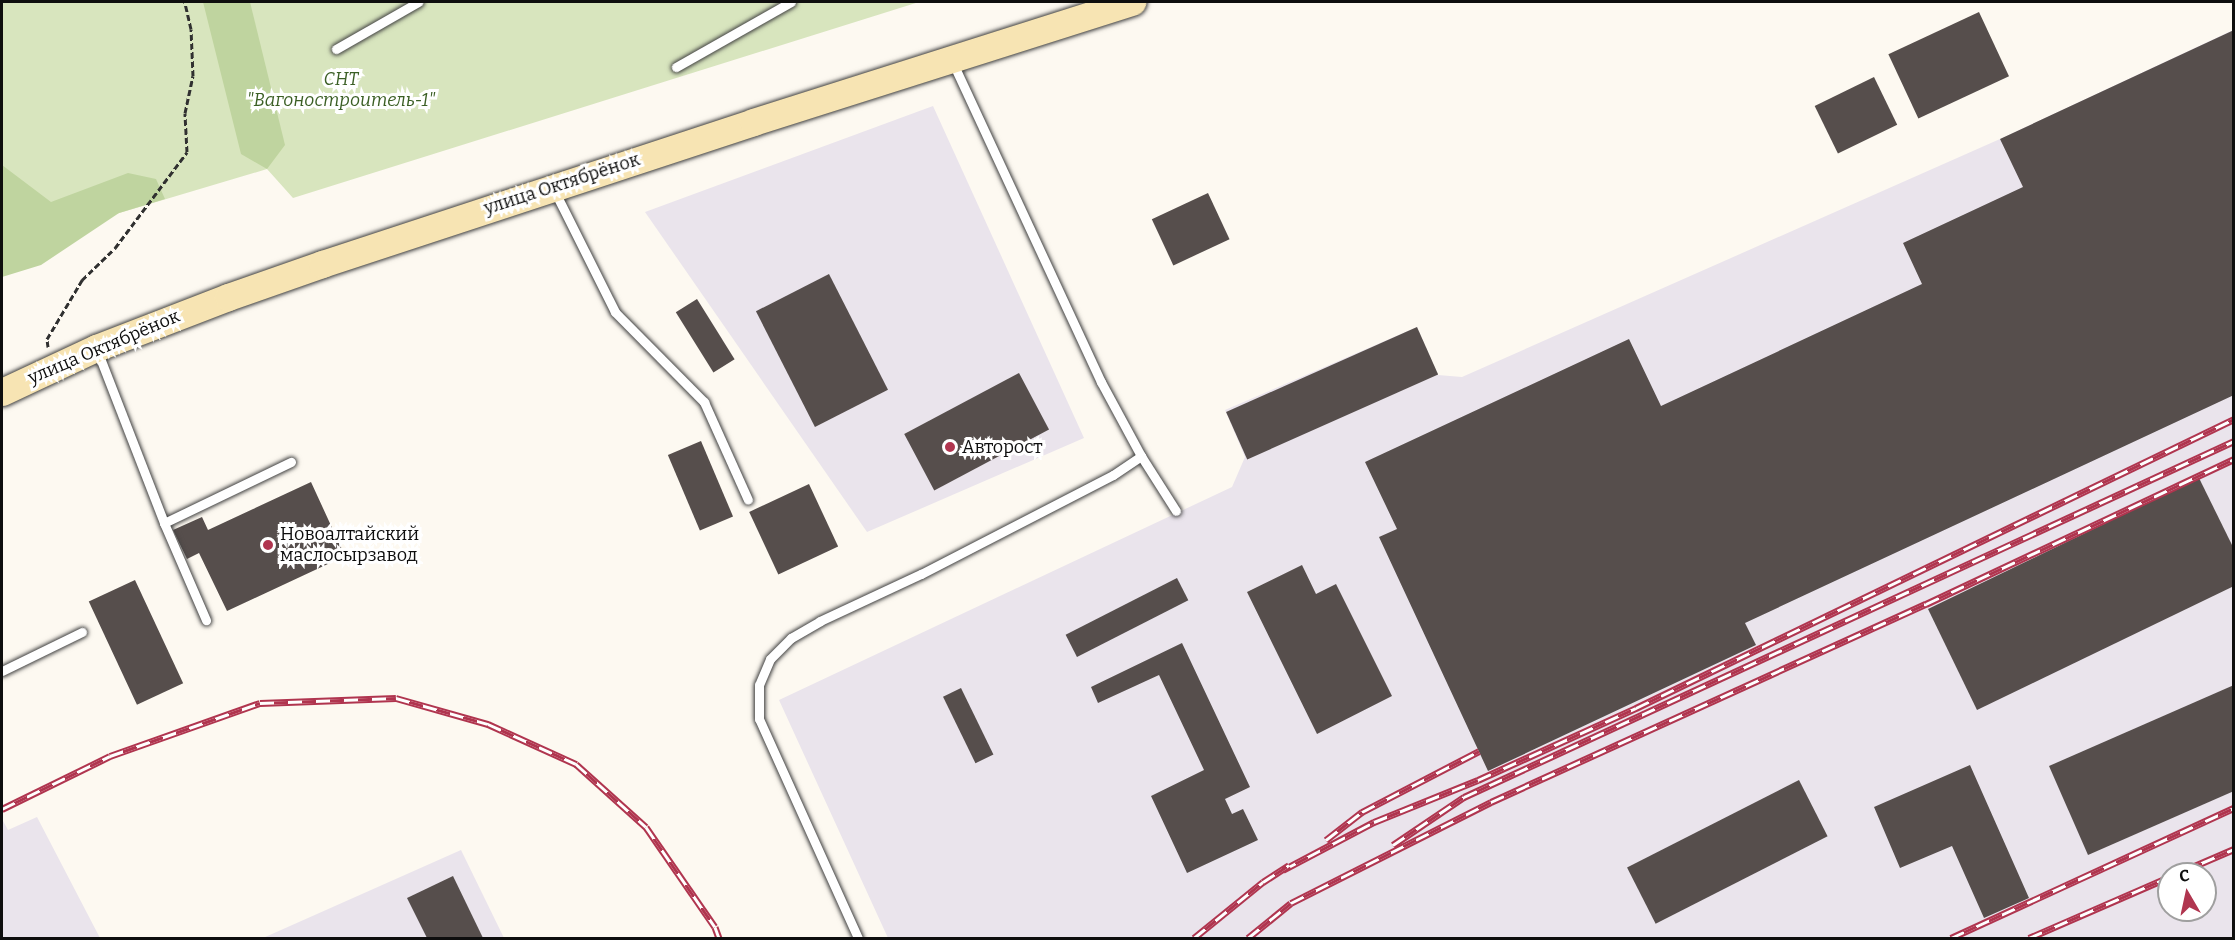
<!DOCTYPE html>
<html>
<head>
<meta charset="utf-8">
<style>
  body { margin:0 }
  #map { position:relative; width:2235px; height:940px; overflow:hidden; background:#fdf9f1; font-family:Bitter,serif }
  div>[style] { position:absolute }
  .industrial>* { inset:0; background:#eae4ec }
  .green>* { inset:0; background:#d8e5be }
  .forest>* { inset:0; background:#bfd49f }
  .building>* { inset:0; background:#564e4c; transform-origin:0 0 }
  .path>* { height:3px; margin-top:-1.5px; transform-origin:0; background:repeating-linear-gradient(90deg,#303030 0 6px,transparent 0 9px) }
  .roads { filter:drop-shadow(0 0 2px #414141) drop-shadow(0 0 2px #414141) }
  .lane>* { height:9px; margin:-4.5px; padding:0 4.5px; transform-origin:4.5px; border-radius:4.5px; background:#fff }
  .secondary>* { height:27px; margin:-13.5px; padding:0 13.5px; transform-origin:13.5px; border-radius:13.5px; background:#f7e4b3 }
  .rail>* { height:7px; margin-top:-3.5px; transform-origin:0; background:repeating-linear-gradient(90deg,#fff 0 14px,#b0354f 0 28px); box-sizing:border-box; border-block:2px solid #b0354f }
  .dots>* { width:16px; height:16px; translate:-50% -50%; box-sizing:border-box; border:3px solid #fff; border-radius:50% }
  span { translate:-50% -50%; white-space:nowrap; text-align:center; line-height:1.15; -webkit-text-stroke:6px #fff; paint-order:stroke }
  .park-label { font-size:18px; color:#3b5f25; font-style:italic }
  .street-label { font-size:18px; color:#0e0e0e }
  .poi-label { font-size:18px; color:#0e0e0e }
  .left { translate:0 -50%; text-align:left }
  .frame { position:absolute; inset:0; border:3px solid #0e0e0e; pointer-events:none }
  .north { position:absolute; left:2157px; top:862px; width:60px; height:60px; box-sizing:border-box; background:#fff; border:2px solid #9f9f9f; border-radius:50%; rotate:351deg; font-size:16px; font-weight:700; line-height:24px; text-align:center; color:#0e0e0e }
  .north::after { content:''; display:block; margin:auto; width:21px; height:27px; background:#b0354f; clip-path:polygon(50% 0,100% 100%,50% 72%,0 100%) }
</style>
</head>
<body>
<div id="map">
  <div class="industrial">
    <i style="clip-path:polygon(evenodd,2233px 30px,2233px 938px,888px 938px,779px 700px,1232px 487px,1245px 457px,1225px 410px,1417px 327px,1438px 375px,1462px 377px,2000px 139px,2233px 30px,2169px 874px,2205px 874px,2205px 910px,2169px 910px,2169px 874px)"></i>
    <i style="clip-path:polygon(933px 106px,1084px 438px,867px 532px,645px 212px)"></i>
    <i style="clip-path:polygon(37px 817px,100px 938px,2px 938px,2px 819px,8px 830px)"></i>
    <i style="clip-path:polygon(461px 850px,504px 938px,263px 938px)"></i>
  </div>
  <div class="green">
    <i style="clip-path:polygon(2px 2px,919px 2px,293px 198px,267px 169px,2px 248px)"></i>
  </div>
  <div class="forest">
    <i style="clip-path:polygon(203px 2px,250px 2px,285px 145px,267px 169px,241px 154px)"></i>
    <i style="clip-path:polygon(2px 165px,51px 202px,128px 173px,156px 179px,165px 199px,119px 213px,41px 265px,2px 277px)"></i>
  </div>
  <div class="building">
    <i style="left:1979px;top:12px;width:71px;height:100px;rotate:65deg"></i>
    <i style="clip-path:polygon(2234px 30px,2234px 395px,1745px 623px,1756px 645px,1488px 771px,1379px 537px,1397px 529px,1365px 462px,1629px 339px,1661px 406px,1922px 284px,1903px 243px,2023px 187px,2000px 139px)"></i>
    <i style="left:1874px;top:77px;width:53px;height:66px;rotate:64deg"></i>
    <i style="left:1208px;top:193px;width:51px;height:62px;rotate:65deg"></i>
    <i style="left:829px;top:274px;width:130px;height:82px;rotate:63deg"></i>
    <i style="left:697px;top:299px;width:71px;height:25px;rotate:58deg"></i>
    <i style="left:1417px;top:327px;width:52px;height:209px;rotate:66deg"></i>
    <i style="left:1019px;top:373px;width:64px;height:130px;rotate:62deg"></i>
    <i style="left:701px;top:441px;width:82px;height:36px;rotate:67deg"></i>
    <i style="clip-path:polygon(2199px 478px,2234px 549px,2234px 586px,1977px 710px,1928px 609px)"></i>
    <i style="clip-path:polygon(311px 482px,345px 556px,227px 611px,199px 553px,187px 559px,173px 530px,202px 517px,208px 530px)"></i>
    <i style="left:809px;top:484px;width:69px;height:66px;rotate:65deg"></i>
    <i style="clip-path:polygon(1302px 565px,1316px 594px,1336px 584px,1392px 696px,1317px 734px,1247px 592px)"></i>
    <i style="left:1177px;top:578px;width:25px;height:125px;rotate:63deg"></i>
    <i style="left:135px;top:580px;width:114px;height:51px;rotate:65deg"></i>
    <i style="clip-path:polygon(1182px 643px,1250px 787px,1225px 799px,1232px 814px,1243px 809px,1258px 840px,1187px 873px,1151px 796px,1204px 770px,1159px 675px,1098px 703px,1091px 687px)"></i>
    <i style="clip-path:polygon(2234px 685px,2234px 791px,2088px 855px,2049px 766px)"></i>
    <i style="left:961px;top:688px;width:74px;height:20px;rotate:64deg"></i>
    <i style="clip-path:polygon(1970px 765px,2029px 898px,1984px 918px,1952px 846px,1900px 868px,1874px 807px)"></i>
    <i style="left:1799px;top:780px;width:63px;height:193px;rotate:63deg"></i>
    <i style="clip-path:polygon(453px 876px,483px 938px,427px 938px,407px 898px)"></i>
  </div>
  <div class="path">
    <i style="left:48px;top:347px;width:8px;rotate:-97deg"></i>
    <i style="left:47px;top:339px;width:69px;rotate:-59.3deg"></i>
    <i style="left:82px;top:280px;width:46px;rotate:-44.1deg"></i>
    <i style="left:115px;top:248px;width:120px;rotate:-53.1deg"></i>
    <i style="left:187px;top:152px;width:39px;rotate:-93deg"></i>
    <i style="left:185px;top:113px;width:38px;rotate:-78deg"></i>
    <i style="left:193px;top:76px;width:47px;rotate:-92.4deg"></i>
    <i style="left:191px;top:29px;width:28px;rotate:-103deg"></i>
  </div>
  <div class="roads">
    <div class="lane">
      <i style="left:336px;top:49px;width:95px;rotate:-29.8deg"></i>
      <i style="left:676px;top:67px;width:132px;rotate:-29.5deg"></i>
      <i style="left:554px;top:190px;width:136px;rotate:63.4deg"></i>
      <i style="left:615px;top:312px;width:127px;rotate:45.3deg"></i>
      <i style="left:704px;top:402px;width:107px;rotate:65.8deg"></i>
      <i style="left:97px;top:350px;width:186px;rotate:68.8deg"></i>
      <i style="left:164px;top:523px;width:141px;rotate:-25.7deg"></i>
      <i style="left:1141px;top:456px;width:65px;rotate:57.5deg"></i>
      <i style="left:164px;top:523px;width:106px;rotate:66.6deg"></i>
      <i style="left:2px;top:671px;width:89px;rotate:-26deg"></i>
      <i style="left:858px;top:938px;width:240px;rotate:-114.3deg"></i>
      <i style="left:759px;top:719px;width:34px;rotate:-90deg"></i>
      <i style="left:759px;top:685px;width:28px;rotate:-67deg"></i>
      <i style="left:770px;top:659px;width:30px;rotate:-45deg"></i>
      <i style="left:791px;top:638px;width:34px;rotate:-30deg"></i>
      <i style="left:820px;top:621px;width:111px;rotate:-25deg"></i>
      <i style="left:921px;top:574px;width:216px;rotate:-27.3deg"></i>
      <i style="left:1113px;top:475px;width:34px;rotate:-34deg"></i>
      <i style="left:1141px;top:456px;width:84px;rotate:-118.4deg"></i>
      <i style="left:1101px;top:382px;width:352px;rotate:-114.9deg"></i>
    </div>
    <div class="secondary">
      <i style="left:2px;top:392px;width:104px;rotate:-25.1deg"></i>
      <i style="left:96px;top:348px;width:142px;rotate:-21.1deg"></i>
      <i style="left:228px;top:297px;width:100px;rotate:-19.3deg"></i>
      <i style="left:322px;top:264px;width:454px;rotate:-18.2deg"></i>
      <i style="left:753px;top:122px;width:398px;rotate:-17.6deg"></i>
    </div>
  </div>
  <div class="rail">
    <i style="left:2px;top:809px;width:120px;rotate:-26.1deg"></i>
    <i style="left:110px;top:756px;width:159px;rotate:-19.5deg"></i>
    <i style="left:260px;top:703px;width:136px;rotate:-2.1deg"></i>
    <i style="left:396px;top:698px;width:96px;rotate:15.8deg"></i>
    <i style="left:488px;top:724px;width:97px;rotate:24.4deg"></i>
    <i style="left:576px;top:764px;width:94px;rotate:42deg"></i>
    <i style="left:646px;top:827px;width:121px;rotate:55.4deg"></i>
    <i style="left:715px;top:927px;width:12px;rotate:70deg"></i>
    <i style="left:1326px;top:840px;width:46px;rotate:-37.9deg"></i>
    <i style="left:1362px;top:812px;width:132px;rotate:-27.5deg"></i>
    <i style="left:1393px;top:845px;width:86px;rotate:-34.1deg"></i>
    <i style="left:1464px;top:797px;width:848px;rotate:-24.81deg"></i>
    <i style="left:1283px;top:870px;width:103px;rotate:-27.8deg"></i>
    <i style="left:1374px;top:822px;width:112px;rotate:-22deg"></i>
    <i style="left:1478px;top:780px;width:174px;rotate:-24.5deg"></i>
    <i style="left:1636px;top:708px;width:664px;rotate:-25.79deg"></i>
    <i style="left:2176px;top:874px;width:63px;rotate:-23.3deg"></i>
    <i style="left:1194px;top:938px;width:89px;rotate:-39.1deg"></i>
    <i style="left:1263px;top:882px;width:31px;rotate:-33deg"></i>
    <i style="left:1248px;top:938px;width:55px;rotate:-39.1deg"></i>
    <i style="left:1291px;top:903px;width:224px;rotate:-26.8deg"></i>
    <i style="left:1491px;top:802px;width:478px;rotate:-24.5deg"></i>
    <i style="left:1926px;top:604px;width:340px;rotate:-25.2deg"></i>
    <i style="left:1951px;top:938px;width:311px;rotate:-24.7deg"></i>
    <i style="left:2029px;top:938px;width:153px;rotate:-23.5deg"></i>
  </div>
  <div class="dots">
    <i style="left:950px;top:447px;background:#b0354f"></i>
    <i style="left:268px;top:545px;background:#b0354f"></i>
  </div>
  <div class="park-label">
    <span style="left:341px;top:90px">СНТ<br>"Вагоностроитель-1"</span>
  </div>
  <div class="street-label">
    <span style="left:562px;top:184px;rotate:-18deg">улица Октябрёнок</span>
    <span style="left:104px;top:347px;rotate:-23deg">улица Октябрёнок</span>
  </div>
  <div class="poi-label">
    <span class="left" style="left:962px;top:447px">Авторост</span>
    <span class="left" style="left:280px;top:545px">Новоалтайский<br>маслосырзавод</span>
  </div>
  <div class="frame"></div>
  <div class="north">С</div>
</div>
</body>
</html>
